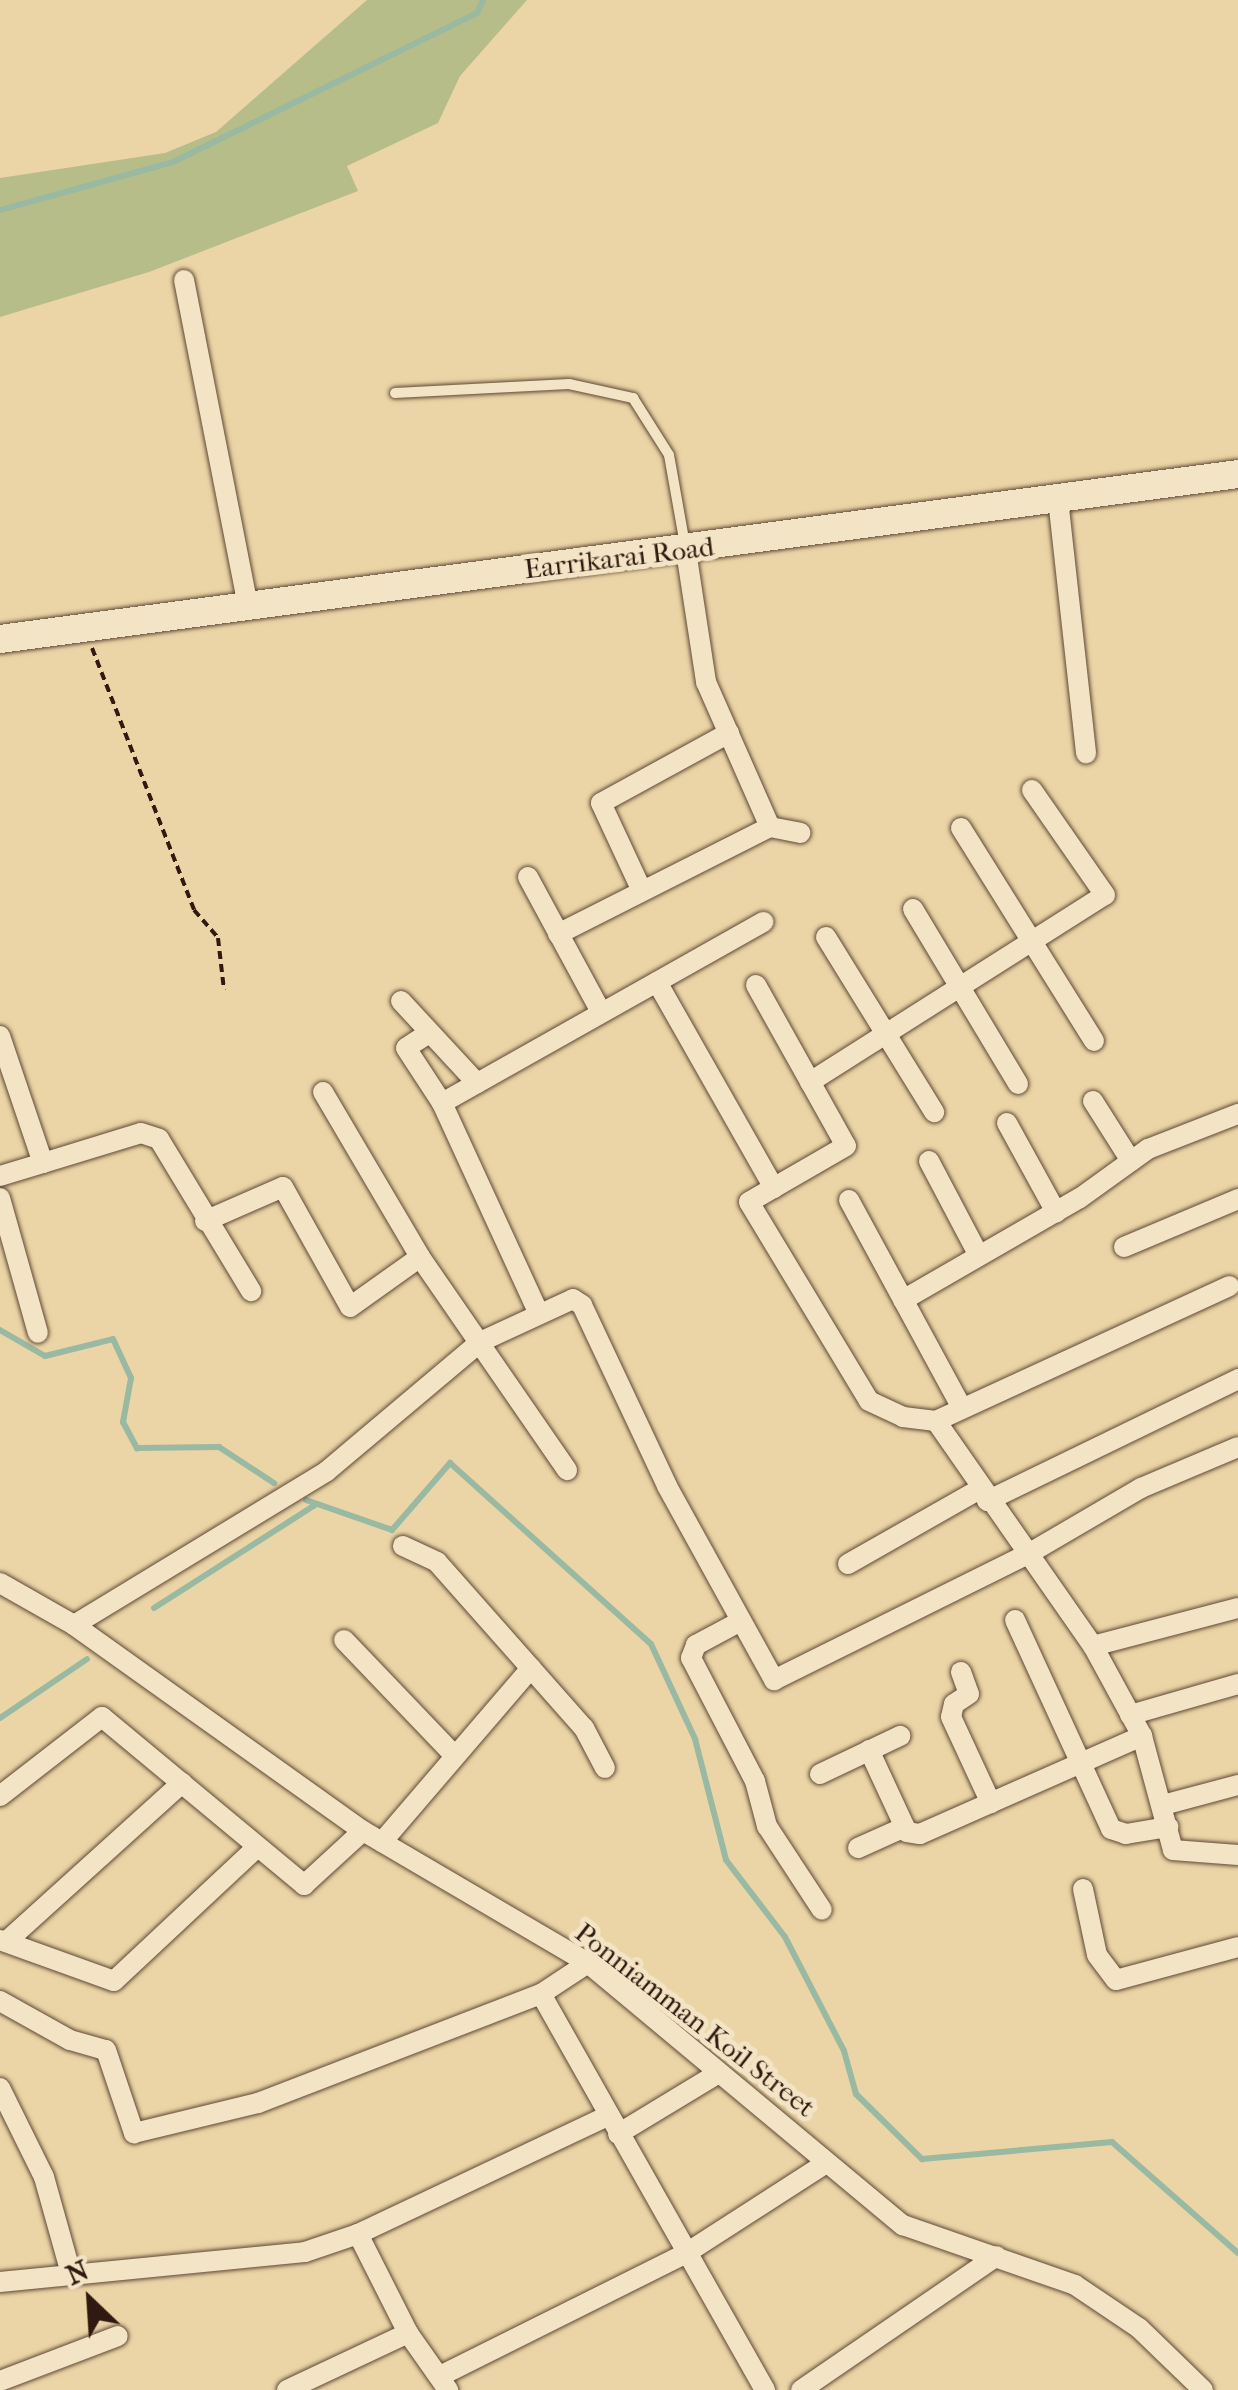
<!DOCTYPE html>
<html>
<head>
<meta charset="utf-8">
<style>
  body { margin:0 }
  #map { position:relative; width:1238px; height:2390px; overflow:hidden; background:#ebd5a6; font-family:"IM FELL French Canon",serif }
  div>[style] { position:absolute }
  .green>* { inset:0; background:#b6bd88 }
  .stream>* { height:6px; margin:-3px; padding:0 3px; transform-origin:3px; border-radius:3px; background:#99b9a3 }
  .path>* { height:4px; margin-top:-2px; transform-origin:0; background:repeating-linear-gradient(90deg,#301910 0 8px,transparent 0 13px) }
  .roads { filter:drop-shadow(0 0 2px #5f4836) drop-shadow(0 0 2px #5f4836) }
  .lane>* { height:10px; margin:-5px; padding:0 5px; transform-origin:5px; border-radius:5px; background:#f2e4c5 }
  .street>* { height:20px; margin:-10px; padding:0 10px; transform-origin:10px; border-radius:10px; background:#f2e4c5 }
  .secondary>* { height:28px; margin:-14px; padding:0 14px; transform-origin:14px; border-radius:14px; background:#f2e4c5 }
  span { translate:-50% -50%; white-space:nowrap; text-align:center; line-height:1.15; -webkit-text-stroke:10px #f2e4c5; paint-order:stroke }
  .street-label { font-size:28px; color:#301910 }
  .north { position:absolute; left:40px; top:2250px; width:100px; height:100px; -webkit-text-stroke:8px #f2e4c5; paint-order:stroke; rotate:335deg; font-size:28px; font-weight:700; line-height:40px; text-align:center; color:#301910 }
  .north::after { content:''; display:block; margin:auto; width:35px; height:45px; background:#301910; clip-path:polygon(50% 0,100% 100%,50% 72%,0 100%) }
</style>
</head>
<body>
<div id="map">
  <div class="green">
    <i style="clip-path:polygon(367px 0,527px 0,460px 76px,438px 123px,347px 166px,358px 191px,149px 272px,0 317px,0 178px,165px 153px,216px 132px)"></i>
  </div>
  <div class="stream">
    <i style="left:0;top:210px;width:180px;rotate:-15.5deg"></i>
    <i style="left:173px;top:162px;width:339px;rotate:-26.1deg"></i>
    <i style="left:477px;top:13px;width:14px;rotate:-65deg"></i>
    <i style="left:0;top:1330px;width:52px;rotate:30deg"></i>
    <i style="left:45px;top:1356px;width:70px;rotate:-14deg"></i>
    <i style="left:113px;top:1339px;width:43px;rotate:65.2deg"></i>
    <i style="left:131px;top:1378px;width:45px;rotate:100.3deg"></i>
    <i style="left:123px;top:1422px;width:30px;rotate:62deg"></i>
    <i style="left:137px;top:1448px;width:82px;rotate:-0.7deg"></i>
    <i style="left:219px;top:1447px;width:66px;rotate:33.2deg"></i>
    <i style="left:306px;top:1500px;width:91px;rotate:19.2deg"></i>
    <i style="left:392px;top:1530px;width:89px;rotate:-49.1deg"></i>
    <i style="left:450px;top:1463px;width:270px;rotate:42deg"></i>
    <i style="left:651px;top:1644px;width:105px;rotate:65.1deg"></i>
    <i style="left:695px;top:1739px;width:125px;rotate:75.6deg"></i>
    <i style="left:726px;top:1860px;width:97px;rotate:52.5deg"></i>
    <i style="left:785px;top:1937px;width:128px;rotate:62.6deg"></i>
    <i style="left:844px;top:2051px;width:45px;rotate:74.4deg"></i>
    <i style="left:856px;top:2094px;width:93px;rotate:44.6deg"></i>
    <i style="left:922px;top:2159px;width:191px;rotate:-5.1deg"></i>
    <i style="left:1112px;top:2142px;width:168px;rotate:41.4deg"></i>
    <i style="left:154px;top:1608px;width:191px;rotate:-32.6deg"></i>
    <i style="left:0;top:1718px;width:105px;rotate:-34.1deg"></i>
  </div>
  <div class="path">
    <i style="left:92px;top:648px;width:281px;rotate:68.7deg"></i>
    <i style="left:194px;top:910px;width:37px;rotate:49deg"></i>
    <i style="left:218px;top:938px;width:52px;rotate:83.4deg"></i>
  </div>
  <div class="roads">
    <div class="lane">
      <i style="left:395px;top:393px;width:174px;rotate:-3deg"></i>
      <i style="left:569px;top:384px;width:66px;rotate:12.3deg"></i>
      <i style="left:633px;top:398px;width:67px;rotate:57.7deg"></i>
      <i style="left:669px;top:455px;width:91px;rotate:79.9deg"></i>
    </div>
    <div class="street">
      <i style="left:184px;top:280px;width:328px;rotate:78.9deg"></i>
      <i style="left:1058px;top:499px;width:256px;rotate:83.7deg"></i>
      <i style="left:686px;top:551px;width:133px;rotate:81.3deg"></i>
      <i style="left:706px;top:682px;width:158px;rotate:66.2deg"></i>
      <i style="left:770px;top:827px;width:31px;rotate:11deg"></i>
      <i style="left:961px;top:828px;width:251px;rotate:58deg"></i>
      <i style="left:528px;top:877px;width:151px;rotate:61.6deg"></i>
      <i style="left:642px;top:891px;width:97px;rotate:-115deg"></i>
      <i style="left:601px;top:803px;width:146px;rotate:-28.7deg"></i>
      <i style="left:913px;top:909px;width:204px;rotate:59deg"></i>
      <i style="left:558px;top:934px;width:237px;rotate:-26.8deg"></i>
      <i style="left:826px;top:937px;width:206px;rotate:58.3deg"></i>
      <i style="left:657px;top:982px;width:237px;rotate:60.4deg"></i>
      <i style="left:756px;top:985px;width:184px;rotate:60.8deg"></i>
      <i style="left:846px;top:1146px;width:112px;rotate:150deg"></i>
      <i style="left:749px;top:1202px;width:232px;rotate:58.9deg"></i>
      <i style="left:869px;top:1401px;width:38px;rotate:25deg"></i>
      <i style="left:903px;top:1417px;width:33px;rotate:7deg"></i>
      <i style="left:936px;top:1421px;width:323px;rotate:-24.7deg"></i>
      <i style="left:401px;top:1001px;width:112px;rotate:47.2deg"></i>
      <i style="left:429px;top:1033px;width:27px;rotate:147deg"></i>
      <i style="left:406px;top:1048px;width:66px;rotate:56.8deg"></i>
      <i style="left:442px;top:1103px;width:230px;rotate:65.3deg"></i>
      <i style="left:0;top:1036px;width:134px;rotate:71.3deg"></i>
      <i style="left:43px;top:1163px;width:102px;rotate:-17deg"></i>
      <i style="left:141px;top:1133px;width:19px;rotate:18deg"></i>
      <i style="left:159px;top:1139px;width:178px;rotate:58.8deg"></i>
      <i style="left:810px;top:1082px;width:349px;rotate:-32.4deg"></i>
      <i style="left:1105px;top:895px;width:128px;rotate:-124.8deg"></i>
      <i style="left:323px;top:1092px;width:191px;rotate:59.5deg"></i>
      <i style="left:420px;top:1257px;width:259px;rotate:55.4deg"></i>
      <i style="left:1093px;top:1101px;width:71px;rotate:57.7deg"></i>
      <i style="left:442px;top:1103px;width:369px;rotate:-29.4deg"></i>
      <i style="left:1007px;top:1123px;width:102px;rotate:61.2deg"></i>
      <i style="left:929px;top:1161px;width:105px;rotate:62.2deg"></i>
      <i style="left:0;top:1176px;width:45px;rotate:-16.8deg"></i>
      <i style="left:0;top:1198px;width:140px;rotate:74.3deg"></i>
      <i style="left:849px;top:1200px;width:237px;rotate:61.5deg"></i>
      <i style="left:205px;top:1221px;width:85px;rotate:-23.6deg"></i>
      <i style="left:283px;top:1187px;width:137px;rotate:60.8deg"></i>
      <i style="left:350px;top:1307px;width:86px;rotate:-35.5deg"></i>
      <i style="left:1124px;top:1247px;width:124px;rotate:-22.8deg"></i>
      <i style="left:903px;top:1300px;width:204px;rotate:-30deg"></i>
      <i style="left:1080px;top:1198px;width:84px;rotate:-35.8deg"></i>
      <i style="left:1148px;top:1149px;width:97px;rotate:-21.3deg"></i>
      <i style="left:936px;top:1421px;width:274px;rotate:55.1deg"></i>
      <i style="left:1093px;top:1646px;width:150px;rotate:-14.7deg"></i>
      <i style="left:987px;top:1501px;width:279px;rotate:-25.9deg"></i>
      <i style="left:403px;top:1546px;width:38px;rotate:25deg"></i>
      <i style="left:437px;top:1562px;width:222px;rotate:48.5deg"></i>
      <i style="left:584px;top:1728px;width:45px;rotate:62.3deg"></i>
      <i style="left:848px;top:1564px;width:150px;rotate:-29.6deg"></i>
      <i style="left:0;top:1583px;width:85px;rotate:29.6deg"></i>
      <i style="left:74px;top:1625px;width:355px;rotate:35.5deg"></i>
      <i style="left:363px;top:1831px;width:261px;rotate:30.4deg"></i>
      <i style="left:588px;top:1963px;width:410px;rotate:39.8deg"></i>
      <i style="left:903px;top:2225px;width:182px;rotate:19.2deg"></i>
      <i style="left:1075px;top:2285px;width:77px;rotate:33.9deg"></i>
      <i style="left:1139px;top:2328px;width:89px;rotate:44.1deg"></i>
      <i style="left:1015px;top:1620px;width:230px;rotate:65.3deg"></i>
      <i style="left:1111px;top:1829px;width:16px;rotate:18deg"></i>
      <i style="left:1126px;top:1834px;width:43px;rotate:-9.5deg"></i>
      <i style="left:739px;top:1622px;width:49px;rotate:151.9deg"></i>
      <i style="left:696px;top:1645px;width:14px;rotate:111deg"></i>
      <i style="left:691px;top:1658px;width:139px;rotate:62.5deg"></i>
      <i style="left:755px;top:1781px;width:47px;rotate:75.1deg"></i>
      <i style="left:767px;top:1826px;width:100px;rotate:56.8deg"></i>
      <i style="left:74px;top:1625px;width:296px;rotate:-31.3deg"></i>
      <i style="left:327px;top:1471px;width:200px;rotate:-40.1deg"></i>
      <i style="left:480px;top:1342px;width:102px;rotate:-24.8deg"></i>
      <i style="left:573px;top:1299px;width:11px;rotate:34deg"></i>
      <i style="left:582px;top:1305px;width:200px;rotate:64.8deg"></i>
      <i style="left:667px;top:1486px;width:222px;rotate:61.1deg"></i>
      <i style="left:774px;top:1680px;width:284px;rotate:-26.4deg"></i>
      <i style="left:1028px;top:1554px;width:131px;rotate:-30.3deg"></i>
      <i style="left:1141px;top:1488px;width:105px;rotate:-22.9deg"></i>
      <i style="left:344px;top:1640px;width:158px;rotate:46.3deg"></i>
      <i style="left:1093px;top:1646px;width:102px;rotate:61.4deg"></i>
      <i style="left:1142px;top:1736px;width:118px;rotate:74.8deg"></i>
      <i style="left:1173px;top:1850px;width:65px;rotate:4.4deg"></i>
      <i style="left:961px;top:1672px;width:23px;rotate:70deg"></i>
      <i style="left:969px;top:1694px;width:18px;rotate:146deg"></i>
      <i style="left:954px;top:1704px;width:13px;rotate:103deg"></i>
      <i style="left:951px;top:1717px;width:95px;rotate:65.1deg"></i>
      <i style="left:1130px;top:1715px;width:112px;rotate:-16deg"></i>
      <i style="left:869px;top:1750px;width:90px;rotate:65.1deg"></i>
      <i style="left:907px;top:1832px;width:13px;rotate:9deg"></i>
      <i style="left:920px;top:1834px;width:243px;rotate:-23.8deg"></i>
      <i style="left:820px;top:1774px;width:89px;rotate:-25.4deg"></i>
      <i style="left:0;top:1796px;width:129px;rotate:-37.8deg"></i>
      <i style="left:102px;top:1717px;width:263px;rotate:39.7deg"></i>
      <i style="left:304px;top:1885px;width:80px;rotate:-42.5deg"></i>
      <i style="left:1163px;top:1805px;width:78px;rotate:-14.9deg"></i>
      <i style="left:382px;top:1842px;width:229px;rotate:-49.4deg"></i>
      <i style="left:858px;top:1848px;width:51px;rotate:-24.1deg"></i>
      <i style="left:1083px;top:1889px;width:67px;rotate:78deg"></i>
      <i style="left:1097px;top:1955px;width:31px;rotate:53deg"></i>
      <i style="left:1116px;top:1980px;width:126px;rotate:-15.1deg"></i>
      <i style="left:0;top:1940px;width:121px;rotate:19.8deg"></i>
      <i style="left:114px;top:1981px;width:196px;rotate:-43.1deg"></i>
      <i style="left:7px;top:1941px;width:236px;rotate:-42.1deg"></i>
      <i style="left:541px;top:1994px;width:455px;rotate:60.5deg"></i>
      <i style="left:0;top:2001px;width:80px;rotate:29.1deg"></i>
      <i style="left:70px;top:2040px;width:37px;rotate:16deg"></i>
      <i style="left:106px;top:2050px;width:88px;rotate:71.4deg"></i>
      <i style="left:134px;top:2133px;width:128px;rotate:-13.6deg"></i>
      <i style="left:258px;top:2103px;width:303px;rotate:-21.1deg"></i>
      <i style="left:541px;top:1994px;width:56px;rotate:-33.4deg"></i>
      <i style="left:0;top:2088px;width:99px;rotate:63.7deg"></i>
      <i style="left:44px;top:2177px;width:97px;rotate:74.4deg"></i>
      <i style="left:618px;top:2134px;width:116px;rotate:-31.2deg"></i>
      <i style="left:358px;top:2234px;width:111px;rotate:63.2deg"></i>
      <i style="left:408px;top:2333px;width:70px;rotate:54.9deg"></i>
      <i style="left:0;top:2282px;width:306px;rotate:-5.6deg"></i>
      <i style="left:305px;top:2252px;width:56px;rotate:-18.8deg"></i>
      <i style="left:358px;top:2234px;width:276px;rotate:-25.3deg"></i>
      <i style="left:442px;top:2375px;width:271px;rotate:-26.5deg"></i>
      <i style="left:685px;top:2254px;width:168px;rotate:-32.8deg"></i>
      <i style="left:0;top:2381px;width:126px;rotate:-20.9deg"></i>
      <i style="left:287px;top:2390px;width:134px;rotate:-25.2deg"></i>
      <i style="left:801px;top:2390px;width:237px;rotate:-34.4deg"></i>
    </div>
    <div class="secondary">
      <i style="left:0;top:639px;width:1249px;rotate:-7.59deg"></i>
    </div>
  </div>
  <div class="street-label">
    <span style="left:619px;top:558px;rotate:-7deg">Earrikarai Road</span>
    <span style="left:695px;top:2020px;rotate:38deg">Ponniamman Koil Street</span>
  </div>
  <div class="north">N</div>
</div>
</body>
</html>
